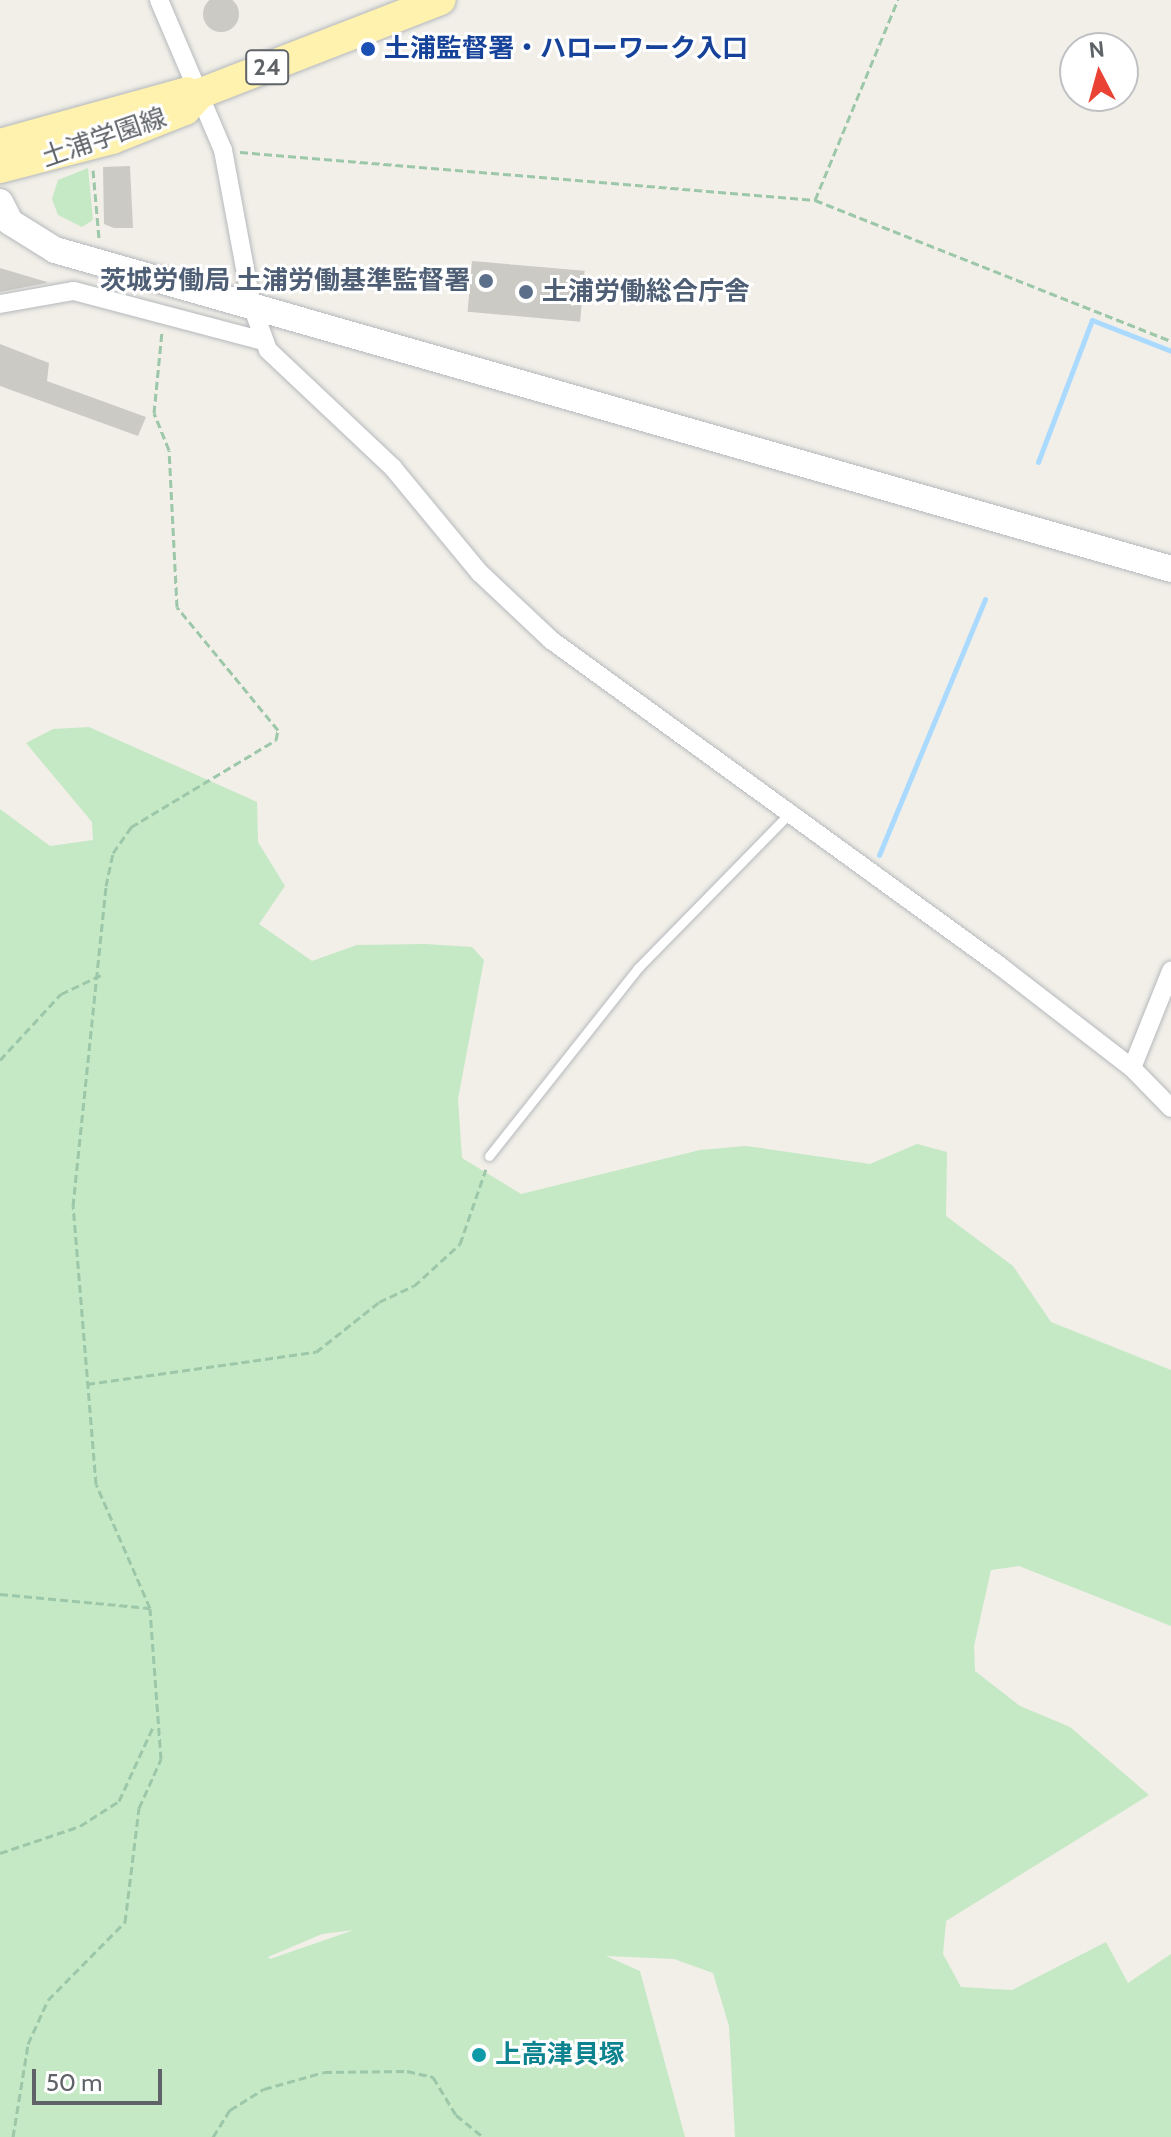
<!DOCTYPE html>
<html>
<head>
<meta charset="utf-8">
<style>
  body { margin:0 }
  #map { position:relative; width:1171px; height:2137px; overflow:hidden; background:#f1efe8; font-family:Cabin,"Noto Sans JP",sans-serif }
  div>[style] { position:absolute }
  .green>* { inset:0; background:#c5e8c5 }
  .stream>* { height:5px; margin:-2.5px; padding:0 2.5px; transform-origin:2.5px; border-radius:2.5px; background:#aadaff }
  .building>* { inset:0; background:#cccac5; transform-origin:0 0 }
  .round { border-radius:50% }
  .path>* { height:3px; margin-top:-1.5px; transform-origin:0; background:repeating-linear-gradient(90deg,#9cc7a9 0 8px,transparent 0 12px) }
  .roads { filter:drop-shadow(0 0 2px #b5b8bc) drop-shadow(0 0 2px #b5b8bc) }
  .lane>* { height:9px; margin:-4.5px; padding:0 4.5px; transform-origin:4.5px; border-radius:4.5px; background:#fff }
  .street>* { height:18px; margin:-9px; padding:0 9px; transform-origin:9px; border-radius:9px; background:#fff }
  .secondary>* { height:26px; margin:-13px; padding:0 13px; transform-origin:13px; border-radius:13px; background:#fff }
  .primary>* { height:30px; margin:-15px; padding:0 15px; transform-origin:15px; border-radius:15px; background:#fff2af }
  .dots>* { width:22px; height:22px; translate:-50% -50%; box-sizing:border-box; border:4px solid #fff; border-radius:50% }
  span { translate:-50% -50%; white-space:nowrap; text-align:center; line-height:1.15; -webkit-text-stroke:6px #fff; paint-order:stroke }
  .shield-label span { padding:2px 6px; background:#fff; border:2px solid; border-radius:6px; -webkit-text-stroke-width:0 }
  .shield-label { font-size:24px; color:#5f6368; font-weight:700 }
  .transit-label { font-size:26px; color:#164399; font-weight:700 }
  .left { translate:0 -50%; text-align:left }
  .street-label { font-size:26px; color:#5f6368 }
  .service-label { font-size:26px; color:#4e5e75; font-weight:700 }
  .right { translate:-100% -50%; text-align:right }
  .culture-label { font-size:26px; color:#0d838f; font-weight:700 }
  .north { position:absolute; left:1059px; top:32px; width:80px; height:80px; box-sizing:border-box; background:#fff; border:2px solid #bfc1c3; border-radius:50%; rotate:354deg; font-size:22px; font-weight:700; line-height:32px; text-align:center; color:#5f6368 }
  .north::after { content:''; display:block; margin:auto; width:28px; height:36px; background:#ea4335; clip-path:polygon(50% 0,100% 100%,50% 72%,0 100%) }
  .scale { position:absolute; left:32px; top:2069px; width:130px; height:36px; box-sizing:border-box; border:4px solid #5f6368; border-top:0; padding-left:10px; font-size:24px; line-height:28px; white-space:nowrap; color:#5f6368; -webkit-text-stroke:6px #fff; paint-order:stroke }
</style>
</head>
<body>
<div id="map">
  <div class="green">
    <i style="clip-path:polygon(88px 168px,93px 220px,82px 227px,58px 215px,52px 199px,58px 180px)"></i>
    <i style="clip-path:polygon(evenodd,89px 727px,257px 802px,258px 842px,285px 886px,259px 924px,312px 961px,357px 945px,425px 944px,472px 947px,484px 960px,458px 1099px,462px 1158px,521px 1194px,700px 1150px,746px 1146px,870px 1164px,917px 1144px,947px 1152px,946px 1216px,1013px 1266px,1051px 1322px,1171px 1370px,1171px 1626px,1019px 1566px,991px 1570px,974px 1646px,975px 1671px,1020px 1706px,1070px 1727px,1149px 1795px,946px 1921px,943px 1954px,961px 1987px,1012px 1990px,1106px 1942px,1128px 1983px,1171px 1954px,1171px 2137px,735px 2137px,729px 2026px,713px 1973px,674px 1959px,606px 1956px,640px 1971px,685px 2137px,0 2137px,0 809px,50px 846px,93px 840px,92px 822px,26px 743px,53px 729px,89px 727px,354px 1930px,270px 1959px,268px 1957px,322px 1934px,354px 1930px)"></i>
  </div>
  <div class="stream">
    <i style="left:1038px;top:462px;width:152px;rotate:-69.2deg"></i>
    <i style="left:1092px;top:320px;width:85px;rotate:21.4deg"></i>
    <i style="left:879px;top:855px;width:277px;rotate:-67.5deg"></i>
  </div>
  <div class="building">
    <i class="round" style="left:203px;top:-4px;width:36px;height:36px"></i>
    <i style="clip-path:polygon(130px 166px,133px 228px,114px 228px,104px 224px,103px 167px)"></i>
    <i style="left:472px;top:261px;width:113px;height:51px;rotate:5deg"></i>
    <i style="clip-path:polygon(0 268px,47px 282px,47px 283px,0 292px)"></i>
    <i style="clip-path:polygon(0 344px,49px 363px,47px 381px,146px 417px,138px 436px,0 386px)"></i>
  </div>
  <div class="path">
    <i style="left:240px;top:152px;width:577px;rotate:4.77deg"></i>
    <i style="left:815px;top:200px;width:383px;rotate:21.6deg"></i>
    <i style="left:93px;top:170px;width:69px;rotate:85deg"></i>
    <i style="left:815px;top:200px;width:217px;rotate:-67.5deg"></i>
    <i style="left:0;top:1060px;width:90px;rotate:-47.3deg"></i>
    <i style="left:61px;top:994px;width:44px;rotate:-25.4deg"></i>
    <i style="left:87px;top:1384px;width:231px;rotate:-8deg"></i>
    <i style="left:316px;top:1352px;width:80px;rotate:-38.4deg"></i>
    <i style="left:379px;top:1302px;width:38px;rotate:-25deg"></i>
    <i style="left:414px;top:1286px;width:62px;rotate:-42.4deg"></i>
    <i style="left:460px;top:1244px;width:79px;rotate:-70.9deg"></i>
    <i style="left:0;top:1594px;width:150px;rotate:5.4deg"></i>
    <i style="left:0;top:1853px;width:84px;rotate:-18.6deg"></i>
    <i style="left:80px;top:1826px;width:46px;rotate:-32.7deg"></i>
    <i style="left:119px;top:1801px;width:81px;rotate:-65.3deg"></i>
    <i style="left:13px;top:2137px;width:94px;rotate:-80.8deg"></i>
    <i style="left:28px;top:2044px;width:48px;rotate:-65.6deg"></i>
    <i style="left:48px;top:2000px;width:110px;rotate:-45.4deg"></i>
    <i style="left:125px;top:1922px;width:115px;rotate:-83deg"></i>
    <i style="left:139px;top:1808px;width:54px;rotate:-65.8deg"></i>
    <i style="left:161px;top:1759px;width:151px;rotate:-94.2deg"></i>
    <i style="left:150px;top:1608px;width:135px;rotate:-113.5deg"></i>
    <i style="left:96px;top:1484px;width:279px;rotate:-94.7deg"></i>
    <i style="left:73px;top:1206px;width:322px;rotate:-84.1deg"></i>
    <i style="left:106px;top:886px;width:34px;rotate:-78deg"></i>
    <i style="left:113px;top:853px;width:32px;rotate:-55deg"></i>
    <i style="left:131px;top:827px;width:169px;rotate:-31deg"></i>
    <i style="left:276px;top:740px;width:10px;rotate:-79deg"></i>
    <i style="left:278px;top:730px;width:159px;rotate:-129.4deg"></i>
    <i style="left:177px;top:607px;width:157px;rotate:-92.9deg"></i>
    <i style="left:169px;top:450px;width:40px;rotate:-112deg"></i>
    <i style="left:154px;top:413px;width:82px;rotate:-84.4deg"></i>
    <i style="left:213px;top:2137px;width:32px;rotate:-58deg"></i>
    <i style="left:230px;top:2110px;width:40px;rotate:-32deg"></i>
    <i style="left:264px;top:2089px;width:62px;rotate:-15.8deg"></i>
    <i style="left:324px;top:2072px;width:83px;rotate:-0.7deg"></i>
    <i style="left:407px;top:2071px;width:27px;rotate:13deg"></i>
    <i style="left:433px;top:2077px;width:44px;rotate:58.8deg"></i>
    <i style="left:456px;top:2115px;width:35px;rotate:39deg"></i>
  </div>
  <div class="roads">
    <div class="lane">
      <i style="left:489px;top:1156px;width:240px;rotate:-51.6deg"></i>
      <i style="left:638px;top:968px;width:217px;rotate:-45.6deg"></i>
    </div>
    <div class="street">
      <i style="left:159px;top:0;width:163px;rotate:66.9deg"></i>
      <i style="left:223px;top:150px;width:159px;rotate:79.5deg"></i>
      <i style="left:252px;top:306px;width:47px;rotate:70deg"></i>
      <i style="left:268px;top:350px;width:172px;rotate:43.3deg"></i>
      <i style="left:393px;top:468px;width:136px;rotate:50.4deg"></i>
      <i style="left:480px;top:573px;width:98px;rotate:43.3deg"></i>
      <i style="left:551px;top:640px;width:555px;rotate:35.98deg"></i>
      <i style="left:1000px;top:966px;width:167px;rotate:37.7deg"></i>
      <i style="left:1132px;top:1068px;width:56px;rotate:45.7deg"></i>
      <i style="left:0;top:304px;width:75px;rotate:-10deg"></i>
      <i style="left:74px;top:291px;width:192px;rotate:14.8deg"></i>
      <i style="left:1132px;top:1068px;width:105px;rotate:-68.1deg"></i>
    </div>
    <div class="secondary">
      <i style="left:0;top:202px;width:22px;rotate:63deg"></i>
      <i style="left:10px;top:222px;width:53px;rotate:31.9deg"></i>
      <i style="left:55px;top:250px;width:1161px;rotate:15.95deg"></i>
    </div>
    <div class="primary">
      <i style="left:0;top:144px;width:194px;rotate:-15.5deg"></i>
      <i style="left:0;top:168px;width:116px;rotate:-14.5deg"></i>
      <i style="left:112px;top:139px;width:79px;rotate:-21.7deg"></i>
      <i style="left:185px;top:110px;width:23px;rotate:-47deg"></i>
      <i style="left:201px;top:93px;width:257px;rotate:-21.2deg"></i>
    </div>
  </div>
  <div class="dots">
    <i style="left:368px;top:49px;background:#1a4fb4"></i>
    <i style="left:486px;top:281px;background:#5c6f8a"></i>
    <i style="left:526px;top:292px;background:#5c6f8a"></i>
    <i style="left:479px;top:2055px;background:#0f9aa8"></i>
  </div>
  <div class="shield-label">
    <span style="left:267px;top:67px">24</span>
  </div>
  <div class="transit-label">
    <span class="left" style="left:384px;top:49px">土浦監督署・ハローワーク入口</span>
  </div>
  <div class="street-label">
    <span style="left:104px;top:138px;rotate:-19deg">土浦学園線</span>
  </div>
  <div class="service-label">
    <span class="right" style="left:470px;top:281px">茨城労働局 土浦労働基準監督署</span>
    <span class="left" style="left:542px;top:292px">土浦労働総合庁舎</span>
  </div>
  <div class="culture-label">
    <span class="left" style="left:495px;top:2055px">上高津貝塚</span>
  </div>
  <div class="north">N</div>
  <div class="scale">50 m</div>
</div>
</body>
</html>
